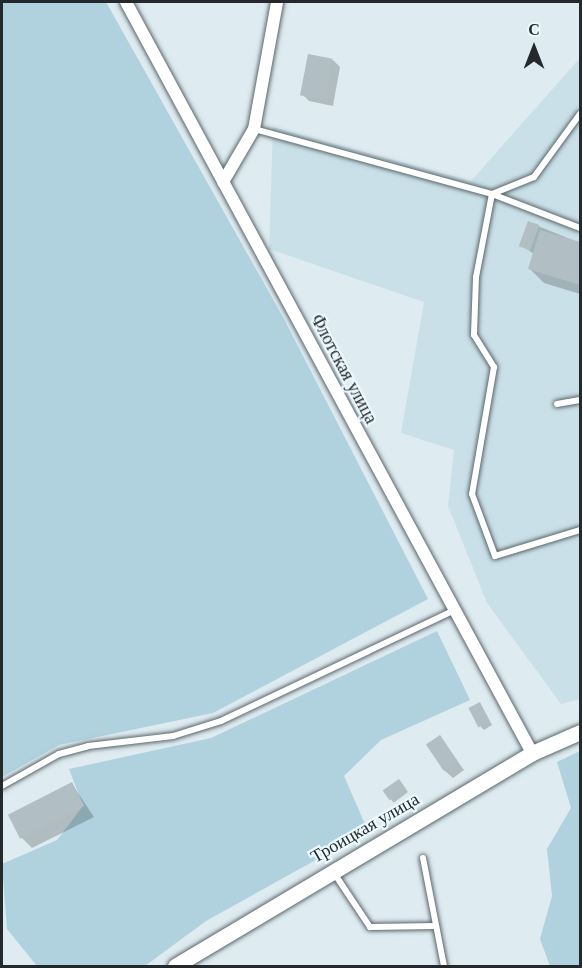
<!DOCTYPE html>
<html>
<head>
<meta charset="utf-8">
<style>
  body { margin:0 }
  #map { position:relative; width:582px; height:968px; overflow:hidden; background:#deebf0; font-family:Georgia,serif }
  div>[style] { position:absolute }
  .built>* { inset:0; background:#cae0e8 }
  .green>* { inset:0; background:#b0d2df }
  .shadow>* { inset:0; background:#0003; transform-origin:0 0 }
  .building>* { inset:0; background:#b1bec3; transform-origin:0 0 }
  .roads { filter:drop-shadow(0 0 2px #5b676b) drop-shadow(0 0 2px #5b676b) }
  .service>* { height:6px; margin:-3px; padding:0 3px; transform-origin:3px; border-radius:3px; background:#fff }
  .minor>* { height:12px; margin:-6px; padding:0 6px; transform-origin:6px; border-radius:6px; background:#fff }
  .tertiary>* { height:15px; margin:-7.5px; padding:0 7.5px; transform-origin:7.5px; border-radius:7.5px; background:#fff }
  span { translate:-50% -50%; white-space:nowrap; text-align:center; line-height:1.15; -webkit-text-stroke:4.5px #ebf9fe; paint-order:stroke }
  .street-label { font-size:18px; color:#24292b }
  .frame { position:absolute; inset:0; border:3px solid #24292b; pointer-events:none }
  .north { position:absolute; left:504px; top:18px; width:60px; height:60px; -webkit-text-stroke:4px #ebf9fe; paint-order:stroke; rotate:0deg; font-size:16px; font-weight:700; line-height:24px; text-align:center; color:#24292b }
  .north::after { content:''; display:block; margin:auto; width:21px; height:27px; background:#24292b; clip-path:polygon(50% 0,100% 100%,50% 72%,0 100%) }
</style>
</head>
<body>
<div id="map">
  <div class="built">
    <i style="clip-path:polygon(580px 58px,580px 699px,561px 704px,487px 603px,448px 506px,454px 450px,401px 433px,424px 302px,269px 249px,273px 127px,471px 181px)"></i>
  </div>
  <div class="green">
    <i style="clip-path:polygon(2px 2px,106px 2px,284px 319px,428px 599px,213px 713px,59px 745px,2px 777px)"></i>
    <i style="clip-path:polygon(437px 631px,470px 700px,381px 740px,344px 776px,368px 831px,206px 921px,145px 966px,37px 966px,7px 929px,2px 864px,57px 840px,83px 806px,69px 769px,211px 738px)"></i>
    <i style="clip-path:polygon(580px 751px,580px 966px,550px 966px,540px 939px,552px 896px,547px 849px,571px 808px,557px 762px)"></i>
  </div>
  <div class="shadow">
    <i style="clip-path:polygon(333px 60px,340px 67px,333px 106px,309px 101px,302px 94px)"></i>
    <i style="clip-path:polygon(538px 226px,580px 243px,580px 294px,544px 283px,530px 269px,534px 254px,521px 245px)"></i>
    <i style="clip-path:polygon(480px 704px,492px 725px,484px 730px,481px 727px)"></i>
    <i style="clip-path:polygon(440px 737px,464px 770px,453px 778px,445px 771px)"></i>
    <i style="left:399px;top:780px;width:15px;height:18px;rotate:53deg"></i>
    <i style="clip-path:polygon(72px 784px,94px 817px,32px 848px,21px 837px)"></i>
  </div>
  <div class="building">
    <i style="left:308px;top:54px;width:25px;height:42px;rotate:11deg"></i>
    <i style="left:528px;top:221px;width:12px;height:27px;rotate:20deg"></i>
    <i style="clip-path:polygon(540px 230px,580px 242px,580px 285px,528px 269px)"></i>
    <i style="left:480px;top:702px;width:22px;height:13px;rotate:63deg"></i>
    <i style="left:440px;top:735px;width:32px;height:17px;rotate:56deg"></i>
    <i style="left:399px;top:779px;width:12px;height:20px;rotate:55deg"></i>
    <i style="left:72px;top:782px;width:27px;height:72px;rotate:63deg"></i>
  </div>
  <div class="roads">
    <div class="service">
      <i style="left:254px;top:129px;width:247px;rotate:15.3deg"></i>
      <i style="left:492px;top:194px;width:85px;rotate:100.9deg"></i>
      <i style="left:476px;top:277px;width:58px;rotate:92deg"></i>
      <i style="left:474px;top:335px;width:38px;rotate:58deg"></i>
      <i style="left:494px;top:367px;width:129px;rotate:99.8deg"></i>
      <i style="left:472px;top:494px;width:66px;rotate:69.6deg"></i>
      <i style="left:495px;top:556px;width:89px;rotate:-17deg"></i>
      <i style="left:492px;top:194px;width:45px;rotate:-22deg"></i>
      <i style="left:534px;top:177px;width:78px;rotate:-53.9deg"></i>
      <i style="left:492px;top:194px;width:94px;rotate:21.1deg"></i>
      <i style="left:557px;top:404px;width:23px;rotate:-10deg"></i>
      <i style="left:2px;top:786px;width:65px;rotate:-29.3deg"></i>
      <i style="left:59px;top:754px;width:30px;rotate:-15deg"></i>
      <i style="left:88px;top:746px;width:86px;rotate:-6.7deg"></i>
      <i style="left:173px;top:736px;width:50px;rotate:-17.4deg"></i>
      <i style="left:221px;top:721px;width:257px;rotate:-25.4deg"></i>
      <i style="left:423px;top:858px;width:110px;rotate:79deg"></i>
      <i style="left:334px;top:873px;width:65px;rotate:56.3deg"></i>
      <i style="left:370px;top:927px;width:66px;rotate:-0.9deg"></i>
    </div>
    <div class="minor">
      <i style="left:126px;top:2px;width:854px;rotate:61.6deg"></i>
      <i style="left:223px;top:182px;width:61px;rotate:-59.7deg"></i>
      <i style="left:254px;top:129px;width:129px;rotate:-79.7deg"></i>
    </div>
    <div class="tertiary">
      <i style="left:175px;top:966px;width:416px;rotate:-30.8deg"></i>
      <i style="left:532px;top:753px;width:52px;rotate:-23.6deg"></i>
    </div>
  </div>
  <div class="street-label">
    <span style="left:344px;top:369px;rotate:62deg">Флотская улица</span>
    <span style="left:365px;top:828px;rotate:-30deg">Троицкая улица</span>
  </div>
  <div class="frame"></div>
  <div class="north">С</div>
</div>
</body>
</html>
